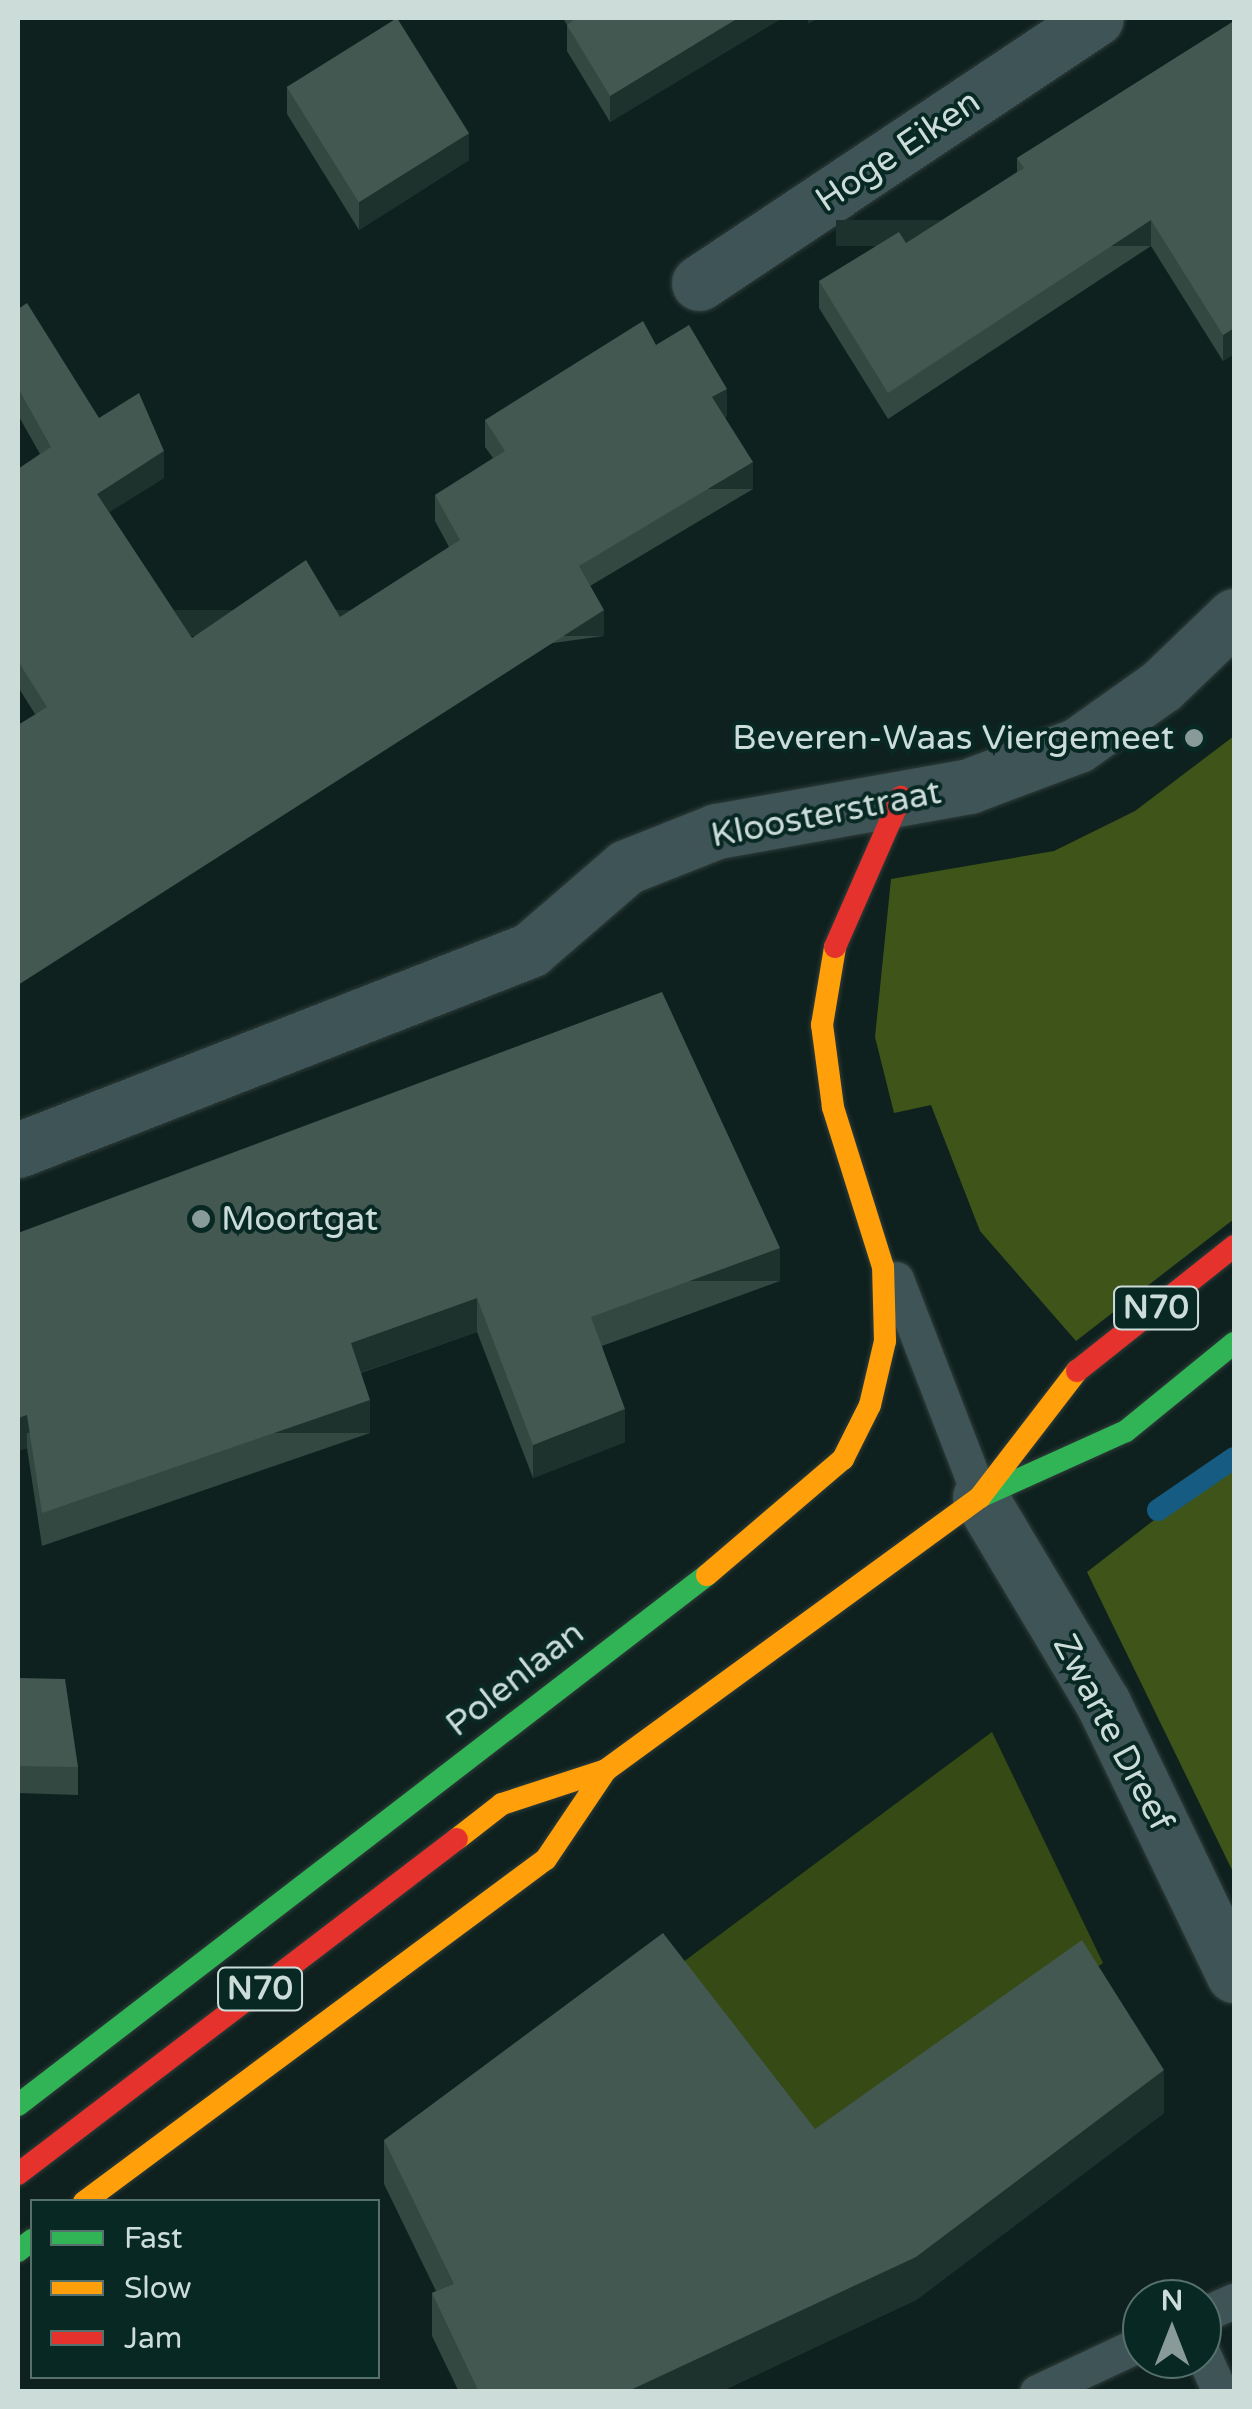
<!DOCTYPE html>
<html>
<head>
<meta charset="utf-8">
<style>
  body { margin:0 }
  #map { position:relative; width:1252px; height:2409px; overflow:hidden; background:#0f211e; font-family:"Varela Round",sans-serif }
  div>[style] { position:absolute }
  .green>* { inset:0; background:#354a14 }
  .forest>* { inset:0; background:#3e5419 }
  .stream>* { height:22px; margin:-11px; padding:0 11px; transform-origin:11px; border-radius:11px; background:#165b81 }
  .roads { filter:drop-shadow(0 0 2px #2f3d3b) drop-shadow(0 0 2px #2f3d3b) }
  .lane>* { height:35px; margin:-17.5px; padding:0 17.5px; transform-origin:17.5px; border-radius:17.5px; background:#3f5456 }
  .street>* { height:55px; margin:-27.5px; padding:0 27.5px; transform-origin:27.5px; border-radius:27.5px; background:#3f5456 }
  .fast>* { height:22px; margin:-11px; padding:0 11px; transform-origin:11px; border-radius:11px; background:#30b455 }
  .slow>* { height:22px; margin:-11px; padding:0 11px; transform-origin:11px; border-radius:11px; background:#ff9f0a }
  .jam>* { height:22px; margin:-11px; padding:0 11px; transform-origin:11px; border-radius:11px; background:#e5322d }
  .wall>* { inset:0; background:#324840 }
  .shaded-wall>* { inset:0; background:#1d322c; transform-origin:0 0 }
  .building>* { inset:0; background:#435851; transform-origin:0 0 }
  .dots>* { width:28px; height:28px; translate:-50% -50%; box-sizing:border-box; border:5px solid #082824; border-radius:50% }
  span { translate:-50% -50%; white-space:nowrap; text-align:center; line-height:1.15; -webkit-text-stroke:8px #082824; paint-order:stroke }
  .shield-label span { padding:2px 8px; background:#082824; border:2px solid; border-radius:8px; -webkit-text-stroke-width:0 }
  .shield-label { font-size:32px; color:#cbdcd9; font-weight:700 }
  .street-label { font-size:35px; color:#cbdcd9 }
  .poi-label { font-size:35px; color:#cbdcd9 }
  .right { translate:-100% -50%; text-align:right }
  .left { translate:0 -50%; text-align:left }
  .frame { position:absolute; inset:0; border:20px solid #cbdcd9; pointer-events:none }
  .legend { position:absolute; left:30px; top:2199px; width:350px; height:180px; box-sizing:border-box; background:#082824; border:2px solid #56706c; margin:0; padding:12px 18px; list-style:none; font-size:30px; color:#cbdcd9 }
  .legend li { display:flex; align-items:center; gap:20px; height:50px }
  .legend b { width:50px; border:2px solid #56706c }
  .north { position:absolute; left:1122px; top:2279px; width:100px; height:100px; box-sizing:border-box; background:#082824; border:2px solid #56706c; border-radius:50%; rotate:0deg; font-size:28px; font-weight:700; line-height:40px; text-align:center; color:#cbdcd9 }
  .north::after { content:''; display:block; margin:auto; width:35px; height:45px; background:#899b98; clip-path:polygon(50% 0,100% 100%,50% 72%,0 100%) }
</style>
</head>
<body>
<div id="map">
  <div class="green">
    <i style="clip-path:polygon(992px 1732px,1103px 1963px,836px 2158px,663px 1977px)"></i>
  </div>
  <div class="forest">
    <i style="clip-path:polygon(1234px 736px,1234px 1219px,1076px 1341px,980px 1231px,931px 1105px,894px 1113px,875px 1037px,891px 879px,1054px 851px,1135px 811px)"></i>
    <i style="clip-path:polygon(1234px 1458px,1234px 1874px,1087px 1572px)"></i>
  </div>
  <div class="stream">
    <i style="left:1158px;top:1510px;width:92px;rotate:-34.4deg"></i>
  </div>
  <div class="roads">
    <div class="lane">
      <i style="left:896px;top:1279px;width:234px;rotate:68.9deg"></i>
      <i style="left:1202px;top:2315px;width:35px;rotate:-24deg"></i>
      <i style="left:1202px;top:2352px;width:44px;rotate:65.8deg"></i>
      <i style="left:1037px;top:2392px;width:116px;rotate:-25deg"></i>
    </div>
    <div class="street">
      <i style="left:699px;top:283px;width:477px;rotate:-33.7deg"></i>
      <i style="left:18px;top:1150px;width:550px;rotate:-21.34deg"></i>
      <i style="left:530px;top:950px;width:127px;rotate:-40.8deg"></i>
      <i style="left:626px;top:867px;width:98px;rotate:-21.6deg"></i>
      <i style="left:717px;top:831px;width:256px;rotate:-10.1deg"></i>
      <i style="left:969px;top:786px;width:116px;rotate:-20.6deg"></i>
      <i style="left:1078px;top:745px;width:102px;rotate:-35.4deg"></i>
      <i style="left:1161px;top:686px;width:101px;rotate:-43.8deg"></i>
      <i style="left:980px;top:1497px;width:240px;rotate:59.2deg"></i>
      <i style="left:1103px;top:1703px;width:302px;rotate:64.3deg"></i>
    </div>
    <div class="fast">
      <i style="left:982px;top:1496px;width:158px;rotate:-24.3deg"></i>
      <i style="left:1126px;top:1431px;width:139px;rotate:-39.2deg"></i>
      <i style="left:18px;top:2105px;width:869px;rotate:-37.57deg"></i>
      <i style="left:18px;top:2251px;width:18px;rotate:-38deg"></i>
    </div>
    <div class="slow">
      <i style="left:707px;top:1575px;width:179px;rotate:-40.5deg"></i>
      <i style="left:843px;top:1459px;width:60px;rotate:-63.4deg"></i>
      <i style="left:870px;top:1405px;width:66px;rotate:-76.8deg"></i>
      <i style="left:885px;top:1341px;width:74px;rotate:-91.5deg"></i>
      <i style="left:883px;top:1267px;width:168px;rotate:-107.4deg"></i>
      <i style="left:833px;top:1107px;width:83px;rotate:-97.6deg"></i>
      <i style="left:822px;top:1025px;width:79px;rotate:-80.5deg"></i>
      <i style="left:457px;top:1839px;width:57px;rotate:-37.9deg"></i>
      <i style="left:502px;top:1804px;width:109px;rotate:-18.1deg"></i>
      <i style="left:606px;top:1770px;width:463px;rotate:-36.1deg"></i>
      <i style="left:980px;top:1497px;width:159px;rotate:-52.4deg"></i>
      <i style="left:84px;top:2202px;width:575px;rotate:-36.59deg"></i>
      <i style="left:546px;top:1859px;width:107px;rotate:-56deg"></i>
    </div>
    <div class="jam">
      <i style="left:835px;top:947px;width:164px;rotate:-66.3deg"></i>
      <i style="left:1077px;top:1371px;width:201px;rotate:-38.5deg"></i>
      <i style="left:18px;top:2174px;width:552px;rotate:-37.35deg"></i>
    </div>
  </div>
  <div class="wall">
    <i style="clip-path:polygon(563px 18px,782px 18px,610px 122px,567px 51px,567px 25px)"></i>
    <i style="clip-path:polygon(1234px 21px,1234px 354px,1223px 361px,1151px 246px,888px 419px,819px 308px,819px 281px,906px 243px,1017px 172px,1017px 158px)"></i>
    <i style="clip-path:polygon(287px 87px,469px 160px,359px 230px,287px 114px)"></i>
    <i style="clip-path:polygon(18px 309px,99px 418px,164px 478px,109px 512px,192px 638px,340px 617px,449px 547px,435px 521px,435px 495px,493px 458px,485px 447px,485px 420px,656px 345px,727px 416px,725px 417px,753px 489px,590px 586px,604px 636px,35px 714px,18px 687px,18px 469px,40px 454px,18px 415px)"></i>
    <i style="clip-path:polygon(18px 1233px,780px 1281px,602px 1346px,625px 1442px,533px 1478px,477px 1332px,361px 1373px,370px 1433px,42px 1546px,27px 1448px,18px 1451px)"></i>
    <i style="clip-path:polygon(18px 1678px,78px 1767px,78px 1795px,18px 1793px)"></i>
    <i style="clip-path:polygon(1164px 2113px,916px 2300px,720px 2392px,459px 2392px,432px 2336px,432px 2293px,436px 2291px,384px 2184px,384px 2140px,815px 2129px)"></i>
  </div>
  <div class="shaded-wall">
    <i style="clip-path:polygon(738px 18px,782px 18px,610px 122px,610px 96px)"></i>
    <i style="clip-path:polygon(808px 18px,819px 18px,808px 24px)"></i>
    <i style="clip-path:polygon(469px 133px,469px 160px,359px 230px,359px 202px)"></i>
    <i style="left:1151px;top:220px;width:26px;height:315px;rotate:90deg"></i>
    <i style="clip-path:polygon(1234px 328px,1234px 354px,1223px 361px,1223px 335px)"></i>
    <i style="clip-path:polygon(727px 389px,727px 416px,712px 423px,712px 397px)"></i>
    <i style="clip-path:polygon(164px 451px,164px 478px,97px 520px,97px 494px)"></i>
    <i style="left:753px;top:462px;width:27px;height:203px;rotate:90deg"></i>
    <i style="left:604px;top:610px;width:26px;height:696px;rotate:90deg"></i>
    <i style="left:780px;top:1248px;width:33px;height:201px;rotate:90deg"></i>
    <i style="clip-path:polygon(477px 1298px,477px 1332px,351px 1376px,351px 1343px)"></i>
    <i style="left:370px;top:1400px;width:33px;height:347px;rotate:90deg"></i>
    <i style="clip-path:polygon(625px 1409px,625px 1442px,533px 1478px,533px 1445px)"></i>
    <i style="clip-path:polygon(27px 1415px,27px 1448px,18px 1451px,18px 1418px)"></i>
    <i style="clip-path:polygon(1164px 2070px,1164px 2113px,916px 2300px,720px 2392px,626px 2392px)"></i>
  </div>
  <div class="building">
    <i style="left:397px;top:18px;width:136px;height:130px;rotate:58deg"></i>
    <i style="clip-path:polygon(576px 18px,738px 18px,610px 96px,567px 25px)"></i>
    <i style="clip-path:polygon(1234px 21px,1234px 328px,1223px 335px,1151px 220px,888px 393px,819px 281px,899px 232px,906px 243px,1024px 168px,1017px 158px)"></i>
    <i style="clip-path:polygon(27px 303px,99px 418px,139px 393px,164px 451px,97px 494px,192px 638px,306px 560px,340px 617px,460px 540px,435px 495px,505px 451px,485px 420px,643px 321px,656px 345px,689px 325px,727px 389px,712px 397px,753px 462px,579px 566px,604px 610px,18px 985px,18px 725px,47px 707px,18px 661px,18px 469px,51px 447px,18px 388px,18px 309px)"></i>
    <i style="clip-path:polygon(662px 992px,780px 1248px,591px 1317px,625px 1409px,533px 1445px,477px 1298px,351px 1343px,370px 1400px,42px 1513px,27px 1415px,18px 1418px,18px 1233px)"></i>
    <i style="clip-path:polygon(18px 1678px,65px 1679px,78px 1767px,18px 1766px)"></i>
    <i style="clip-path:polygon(663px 1933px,815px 2129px,1082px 1940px,1164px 2070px,916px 2257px,626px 2392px,479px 2392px,432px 2293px,454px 2284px,384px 2140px)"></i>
  </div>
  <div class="dots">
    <i style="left:1194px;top:738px;background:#899b98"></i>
    <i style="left:201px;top:1219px;background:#899b98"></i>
  </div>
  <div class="shield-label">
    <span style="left:1156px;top:1308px">N70</span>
    <span style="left:260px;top:1989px">N70</span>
  </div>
  <div class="street-label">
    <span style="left:898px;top:151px;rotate:-34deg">Hoge Eiken</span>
    <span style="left:826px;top:814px;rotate:-11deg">Kloosterstraat</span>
    <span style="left:515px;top:1679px;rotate:-38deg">Polenlaan</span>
    <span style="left:1113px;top:1733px;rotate:62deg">Zwarte Dreef</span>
  </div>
  <div class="poi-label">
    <span class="right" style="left:1174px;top:738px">Beveren-Waas Viergemeet</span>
    <span class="left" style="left:221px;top:1219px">Moortgat</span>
  </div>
  <div class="frame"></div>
  <ul class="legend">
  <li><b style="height:12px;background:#30b455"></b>Fast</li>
  <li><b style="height:12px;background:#ff9f0a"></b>Slow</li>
  <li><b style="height:12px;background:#e5322d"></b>Jam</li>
  </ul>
  <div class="north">N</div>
</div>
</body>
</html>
